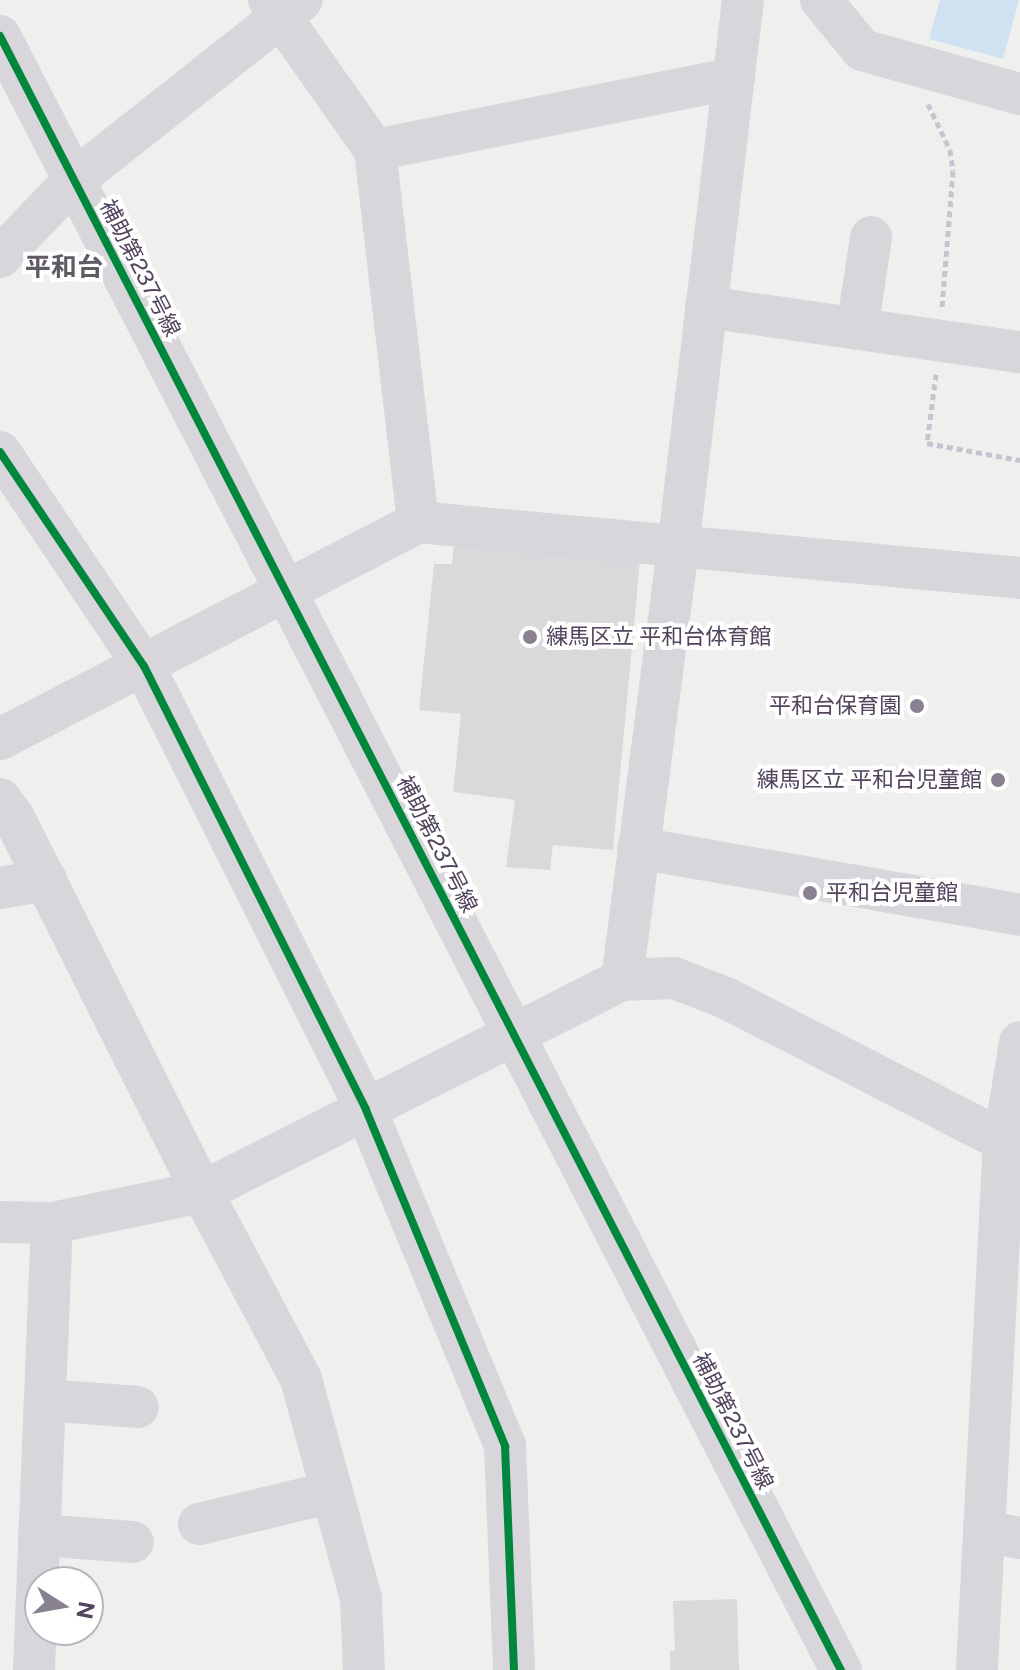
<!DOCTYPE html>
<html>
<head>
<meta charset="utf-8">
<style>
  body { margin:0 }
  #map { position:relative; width:1020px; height:1670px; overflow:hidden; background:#eff0ee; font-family:"Public Sans","Noto Sans JP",sans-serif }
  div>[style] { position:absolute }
  .green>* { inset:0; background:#d0e2f1 }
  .building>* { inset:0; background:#d9d8da }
  .path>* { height:5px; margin-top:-2.5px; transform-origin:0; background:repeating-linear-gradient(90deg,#c3c6d1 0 6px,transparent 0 10px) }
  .minor>* { height:42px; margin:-21px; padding:0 21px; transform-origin:21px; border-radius:21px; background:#d9d6db }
  .cycleway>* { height:8px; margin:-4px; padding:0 4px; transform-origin:4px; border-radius:4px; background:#00873e }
  .dots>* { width:22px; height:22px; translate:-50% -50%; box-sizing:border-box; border:4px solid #fff; border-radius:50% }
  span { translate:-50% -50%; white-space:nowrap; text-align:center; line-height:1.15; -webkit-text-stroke:8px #fff; paint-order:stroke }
  .street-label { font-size:22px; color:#52445d }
  .poi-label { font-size:22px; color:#52445d }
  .left { translate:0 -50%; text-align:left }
  .right { translate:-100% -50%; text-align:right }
  .quarter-label { font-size:26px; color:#605a63; font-weight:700 }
  .north { position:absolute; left:24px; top:1566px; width:80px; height:80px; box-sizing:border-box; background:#fff; border:2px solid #bab4be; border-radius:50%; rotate:101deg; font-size:22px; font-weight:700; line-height:32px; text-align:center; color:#52445d }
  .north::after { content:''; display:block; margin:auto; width:28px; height:36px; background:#898090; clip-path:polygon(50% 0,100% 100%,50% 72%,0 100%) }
</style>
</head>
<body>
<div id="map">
  <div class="green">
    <i style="clip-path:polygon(940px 0,1019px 0,1003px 59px,929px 39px)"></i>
  </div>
  <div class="building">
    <i style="clip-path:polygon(454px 544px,640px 560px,613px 850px,553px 845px,550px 870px,506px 867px,515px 800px,453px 792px,461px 714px,419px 710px,434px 564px,452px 564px)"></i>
    <i style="clip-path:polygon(737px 1599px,739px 1670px,670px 1670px,670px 1651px,675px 1651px,673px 1601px)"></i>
  </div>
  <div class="path">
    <i style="left:928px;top:104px;width:51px;rotate:64.4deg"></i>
    <i style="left:950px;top:150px;width:21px;rotate:82deg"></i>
    <i style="left:953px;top:171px;width:137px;rotate:94.6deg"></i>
    <i style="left:936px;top:374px;width:70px;rotate:97.4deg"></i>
    <i style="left:927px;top:443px;width:95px;rotate:10.4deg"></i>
  </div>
  <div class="minor">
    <i style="left:269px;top:0;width:184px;rotate:54.8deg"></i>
    <i style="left:375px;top:150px;width:374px;rotate:83.4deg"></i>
    <i style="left:821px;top:0;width:65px;rotate:50.6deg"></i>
    <i style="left:862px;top:50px;width:164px;rotate:15.6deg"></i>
    <i style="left:0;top:36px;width:1838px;rotate:62.77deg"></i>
    <i style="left:375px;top:150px;width:366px;rotate:-11.3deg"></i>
    <i style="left:0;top:257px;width:107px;rotate:-46.1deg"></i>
    <i style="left:74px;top:180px;width:290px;rotate:-38.3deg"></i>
    <i style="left:706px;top:307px;width:317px;rotate:8.2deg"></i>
    <i style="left:857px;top:329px;width:93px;rotate:-81.3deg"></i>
    <i style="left:0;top:452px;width:258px;rotate:56.1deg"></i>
    <i style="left:144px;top:666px;width:496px;rotate:63.4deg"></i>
    <i style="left:366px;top:1110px;width:364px;rotate:67.5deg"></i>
    <i style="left:505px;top:1446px;width:224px;rotate:87.7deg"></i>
    <i style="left:0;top:739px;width:471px;rotate:-27.4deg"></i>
    <i style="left:418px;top:522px;width:605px;rotate:5.31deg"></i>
    <i style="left:0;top:799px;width:21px;rotate:53deg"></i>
    <i style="left:13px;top:816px;width:421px;rotate:63.3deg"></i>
    <i style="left:202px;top:1192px;width:212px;rotate:62.1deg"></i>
    <i style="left:301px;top:1379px;width:228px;rotate:74.7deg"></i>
    <i style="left:361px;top:1599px;width:71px;rotate:87.6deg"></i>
    <i style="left:638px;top:848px;width:388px;rotate:9.9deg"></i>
    <i style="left:0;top:888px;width:47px;rotate:-9.9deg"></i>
    <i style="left:622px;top:980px;width:436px;rotate:-82.6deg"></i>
    <i style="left:678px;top:548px;width:552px;rotate:-83.24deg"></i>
    <i style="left:0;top:1222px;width:52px;rotate:1.1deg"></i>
    <i style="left:52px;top:1223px;width:153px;rotate:-11.7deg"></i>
    <i style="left:202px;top:1192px;width:470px;rotate:-26.8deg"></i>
    <i style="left:622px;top:980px;width:52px;rotate:-2.2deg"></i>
    <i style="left:674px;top:978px;width:56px;rotate:21deg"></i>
    <i style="left:726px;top:998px;width:331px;rotate:27.2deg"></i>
    <i style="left:45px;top:1400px;width:93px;rotate:4.3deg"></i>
    <i style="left:199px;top:1524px;width:137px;rotate:-13.5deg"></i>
    <i style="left:984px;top:1531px;width:37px;rotate:11deg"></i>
    <i style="left:39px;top:1535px;width:94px;rotate:4.3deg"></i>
    <i style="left:34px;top:1670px;width:447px;rotate:-87.7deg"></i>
    <i style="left:977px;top:1670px;width:530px;rotate:-87.08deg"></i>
    <i style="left:1004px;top:1141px;width:100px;rotate:-80.8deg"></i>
  </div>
  <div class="cycleway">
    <i style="left:0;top:36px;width:1838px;rotate:62.77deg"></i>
    <i style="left:0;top:452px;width:258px;rotate:56.1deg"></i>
    <i style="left:144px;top:666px;width:496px;rotate:63.4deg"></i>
    <i style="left:366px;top:1110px;width:364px;rotate:67.5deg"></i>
    <i style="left:505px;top:1446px;width:224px;rotate:87.7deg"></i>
  </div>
  <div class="dots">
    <i style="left:530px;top:637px;background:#898090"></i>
    <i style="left:917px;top:706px;background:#898090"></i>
    <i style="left:998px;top:780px;background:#898090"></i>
    <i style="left:810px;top:893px;background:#898090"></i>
  </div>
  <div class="street-label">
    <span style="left:140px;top:268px;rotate:63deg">補助第237号線</span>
    <span style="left:437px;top:844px;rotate:63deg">補助第237号線</span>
    <span style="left:733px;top:1421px;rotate:63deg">補助第237号線</span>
  </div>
  <div class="poi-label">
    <span class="left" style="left:546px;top:637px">練馬区立 平和台体育館</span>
    <span class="right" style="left:901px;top:706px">平和台保育園</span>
    <span class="right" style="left:982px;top:780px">練馬区立 平和台児童館</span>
    <span class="left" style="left:826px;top:893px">平和台児童館</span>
  </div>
  <div class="quarter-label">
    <span style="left:64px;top:267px">平和台</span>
  </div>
  <div class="north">N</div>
</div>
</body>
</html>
